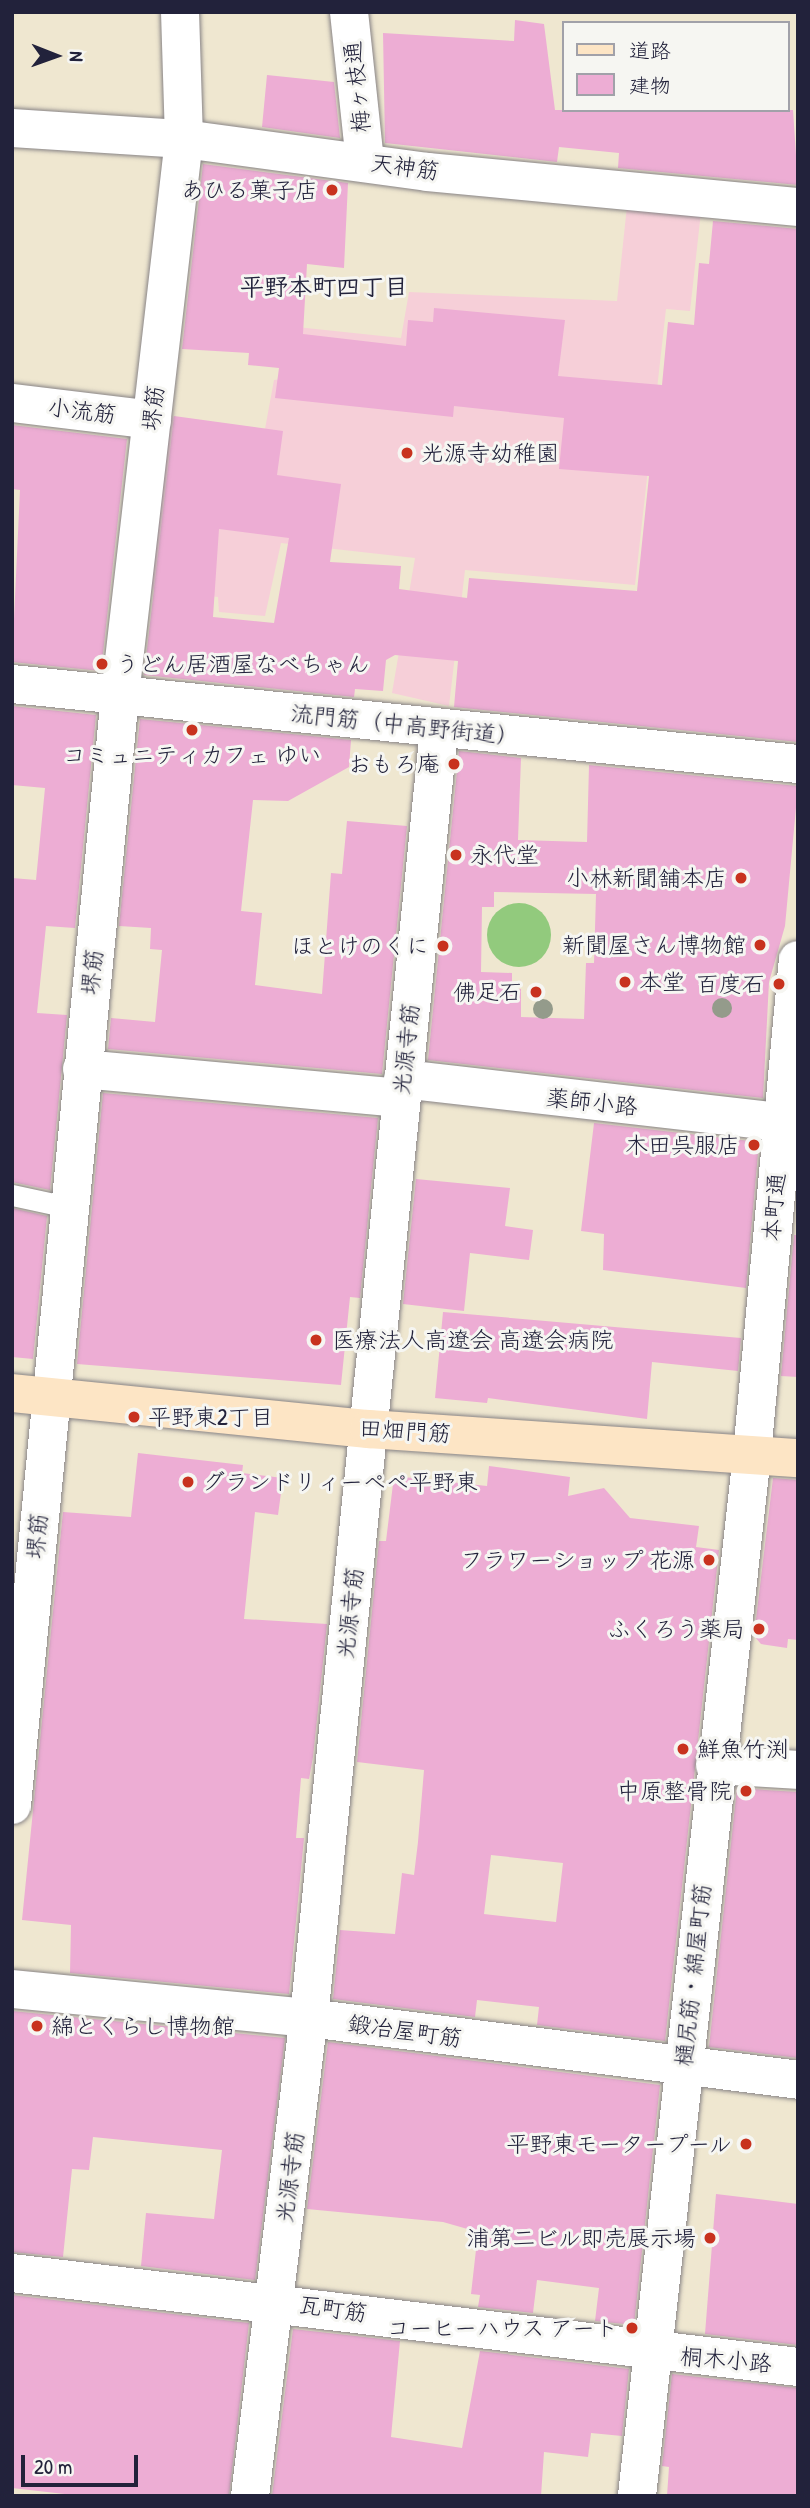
<!DOCTYPE html>
<html>
<head>
<meta charset="utf-8">
<style>
  body { margin:0 }
  #map { position:relative; width:810px; height:2508px; overflow:hidden; background:#efe7d0; font-family:"Patrick Hand","Klee One",sans-serif }
  div>[style] { position:absolute }
  .built>* { inset:0; background:#f6cfd8 }
  .green>* { inset:0; background:#92ca7d }
  .round { border-radius:50% }
  .building>* { inset:0; background:#edadd4 }
  .roads { filter:drop-shadow(0 0 2px #888486) drop-shadow(0 0 2px #888486) }
  .lane>* { height:21px; margin:-10.5px; padding:0 10.5px; transform-origin:10.5px; border-radius:10.5px; background:#fff }
  .street>* { height:38px; margin:-19px; padding:0 19px; transform-origin:19px; border-radius:19px; background:#fff }
  .secondary>* { height:38px; margin:-19px; padding:0 19px; transform-origin:19px; border-radius:19px; background:#fde5c5 }
  .trees>* { width:20px; height:20px; margin:-10px; border-radius:50%; background:#949b8b }
  .dots>* { width:19px; height:19px; translate:-50% -50%; box-sizing:border-box; border:4px solid #f6f6f2; border-radius:50% }
  span { translate:-50% -50%; white-space:nowrap; text-align:center; line-height:1.15; -webkit-text-stroke:6px #f6f6f2; paint-order:stroke }
  .street-label { font-size:23px; color:#22223b }
  .poi-label { font-size:23px; color:#22223b }
  .right { translate:-100% -50%; text-align:right }
  .left { translate:0 -50%; text-align:left }
  .neighbourhood-label { font-size:24px; color:#22223b; font-weight:700 }
  .frame { position:absolute; inset:0; border:14px solid #22223b; pointer-events:none }
  .legend { position:absolute; left:562px; top:21px; width:228px; height:91px; box-sizing:border-box; background:#f6f6f2; border:2px solid #a1a1a9; margin:0; padding:9px 12px; list-style:none; font-size:21px; color:#22223b }
  .legend li { display:flex; align-items:center; gap:14px; height:35px }
  .legend b { width:35px; border:2px solid #a1a1a9 }
  .north { position:absolute; left:21px; top:21px; width:70px; height:70px; -webkit-text-stroke:5px #f6f6f2; paint-order:stroke; rotate:91deg; font-size:19px; font-weight:700; line-height:28px; text-align:center; color:#22223b }
  .north::after { content:''; display:block; margin:auto; width:24px; height:32px; background:#22223b; clip-path:polygon(50% 0,100% 100%,50% 72%,0 100%) }
  .scale { position:absolute; left:21px; top:2455px; width:117px; height:32px; box-sizing:border-box; border:4px solid #22223b; border-top:0; padding-left:9px; font-size:21px; line-height:24px; white-space:nowrap; color:#22223b; -webkit-text-stroke:5px #f6f6f2; paint-order:stroke }
</style>
</head>
<body>
<div id="map">
  <div class="built">
    <i style="clip-path:polygon(627px 206px,701px 212px,690px 311px,666px 309px,635px 585px,465px 570px,449px 706px,392px 693px,415px 558px,281px 543px,265px 616px,219px 612px,218px 597px,149px 589px,169px 416px,265px 429px,274px 380px,281px 379px,287px 326px,401px 338px,409px 292px,617px 301px)"></i>
  </div>
  <div class="green">
    <i class="round" style="left:487px;top:903px;width:64px;height:64px"></i>
  </div>
  <div class="building">
    <i style="clip-path:polygon(515px 20px,544px 24px,555px 110px,793px 110px,798px 185px,618px 168px,619px 153px,559px 147px,557px 162px,385px 143px,383px 33px,514px 41px)"></i>
    <i style="clip-path:polygon(267px 75px,334px 82px,340px 138px,262px 127px)"></i>
    <i style="clip-path:polygon(evenodd,203px 164px,348px 183px,344px 268px,307px 264px,303px 334px,406px 346px,408px 320px,433px 322px,434px 308px,565px 320px,558px 376px,662px 385px,668px 322px,694px 325px,699px 263px,709px 264px,713px 221px,798px 229px,798px 742px,454px 707px,458px 661px,395px 655px,386px 660px,383px 691px,355px 689px,354px 697px,144px 675px,174px 416px,283px 431px,277px 475px,341px 484px,330px 562px,401px 566px,399px 589px,467px 598px,469px 578px,637px 591px,649px 476px,559px 469px,564px 418px,454px 406px,453px 417px,275px 398px,279px 368px,248px 365px,249px 353px,182px 349px,203px 164px,219px 529px,289px 538px,274px 623px,213px 617px,219px 529px)"></i>
    <i style="clip-path:polygon(12px 425px,127px 439px,101px 671px,12px 662px,20px 490px,12px 489px)"></i>
    <i style="clip-path:polygon(12px 706px,96px 715px,75px 928px,46px 926px,37px 1013px,67px 1015px,50px 1190px,12px 1182px,12px 878px,36px 880px,45px 788px,12px 785px)"></i>
    <i style="clip-path:polygon(140px 719px,351px 740px,349px 767px,288px 801px,253px 800px,241px 911px,262px 913px,255px 985px,322px 994px,331px 873px,342px 874px,347px 821px,407px 826px,382px 1074px,108px 1049px,111px 1018px,155px 1022px,162px 950px,150px 949px,151px 928px,119px 926px)"></i>
    <i style="clip-path:polygon(evenodd,459px 751px,521px 758px,518px 840px,587px 842px,589px 765px,798px 786px,785px 926px,769px 982px,763px 1098px,428px 1060px,459px 751px,494px 892px,596px 894px,594px 963px,586px 963px,584px 1019px,521px 1017px,521px 989px,512px 989px,512px 973px,481px 972px,482px 907px,494px 907px,494px 892px)"></i>
    <i style="clip-path:polygon(103px 1093px,378px 1118px,360px 1298px,350px 1297px,341px 1385px,77px 1364px)"></i>
    <i style="clip-path:polygon(594px 1123px,759px 1142px,746px 1288px,603px 1270px,604px 1234px,581px 1231px)"></i>
    <i style="clip-path:polygon(416px 1179px,510px 1188px,505px 1226px,533px 1230px,529px 1260px,470px 1253px,464px 1311px,403px 1304px)"></i>
    <i style="clip-path:polygon(12px 1208px,47px 1216px,33px 1359px,12px 1357px)"></i>
    <i style="clip-path:polygon(794px 1235px,798px 1235px,798px 1377px,781px 1376px)"></i>
    <i style="clip-path:polygon(443px 1312px,741px 1338px,738px 1371px,652px 1362px,647px 1419px,488px 1398px,487px 1403px,435px 1398px)"></i>
    <i style="clip-path:polygon(138px 1453px,243px 1465px,242px 1473px,283px 1478px,278px 1515px,255px 1512px,244px 1619px,327px 1624px,313px 1757px,309px 1779px,301px 1778px,296px 1838px,304px 1838px,289px 1994px,70px 1973px,71px 1925px,22px 1920px,63px 1512px,131px 1517px)"></i>
    <i style="clip-path:polygon(evenodd,489px 1466px,570px 1477px,568px 1496px,604px 1488px,630px 1518px,699px 1526px,696px 1547px,719px 1550px,665px 2041px,537px 2025px,539px 2007px,477px 2000px,475px 2017px,333px 1999px,340px 1930px,395px 1934px,402px 1873px,414px 1875px,418px 1842px,424px 1770px,357px 1762px,379px 1541px,386px 1541px,394px 1476px,487px 1486px,489px 1466px,491px 1855px,563px 1863px,556px 1922px,484px 1914px,491px 1855px)"></i>
    <i style="clip-path:polygon(773px 1478px,798px 1480px,798px 1640px,788px 1639px,787px 1648px,761px 1644px,754px 1636px)"></i>
    <i style="clip-path:polygon(737px 1788px,798px 1792px,798px 2058px,709px 2047px)"></i>
    <i style="clip-path:polygon(12px 2011px,285px 2038px,255px 2280px,141px 2266px,146px 2213px,214px 2219px,222px 2150px,93px 2137px,89px 2170px,72px 2169px,63px 2257px,12px 2252px)"></i>
    <i style="clip-path:polygon(328px 2042px,660px 2085px,634px 2325px,595px 2321px,599px 2288px,537px 2280px,533px 2313px,478px 2307px,480px 2295px,471px 2294px,478px 2232px,443px 2222px,307px 2209px)"></i>
    <i style="clip-path:polygon(716px 2194px,798px 2204px,798px 2345px,705px 2334px)"></i>
    <i style="clip-path:polygon(12px 2295px,249px 2323px,229px 2496px,82px 2496px,12px 2488px)"></i>
    <i style="clip-path:polygon(293px 2329px,400px 2341px,391px 2437px,462px 2448px,480px 2351px,629px 2369px,622px 2436px,591px 2433px,588px 2457px,544px 2452px,541px 2496px,272px 2496px)"></i>
    <i style="clip-path:polygon(672px 2374px,798px 2388px,798px 2496px,667px 2496px,669px 2467px,662px 2466px)"></i>
  </div>
  <div class="roads">
    <div class="lane">
      <i style="left:12px;top:1195px;width:57px;rotate:12.1deg"></i>
    </div>
    <div class="street">
      <i style="left:349px;top:12px;width:151px;rotate:83.9deg"></i>
      <i style="left:12px;top:128px;width:172px;rotate:3.7deg"></i>
      <i style="left:184px;top:139px;width:246px;rotate:7.7deg"></i>
      <i style="left:428px;top:172px;width:372px;rotate:5.4deg"></i>
      <i style="left:12px;top:403px;width:141px;rotate:6.9deg"></i>
      <i style="left:12px;top:684px;width:790px;rotate:5.81deg"></i>
      <i style="left:82px;top:1069px;width:320px;rotate:5.2deg"></i>
      <i style="left:403px;top:1079px;width:380px;rotate:6.5deg"></i>
      <i style="left:715px;top:1765px;width:83px;rotate:3.4deg"></i>
      <i style="left:12px;top:1805px;width:1115px;rotate:-84.44deg"></i>
      <i style="left:120px;top:695px;width:560px;rotate:-83.43deg"></i>
      <i style="left:184px;top:139px;width:127px;rotate:-91.8deg"></i>
      <i style="left:12px;top:1989px;width:298px;rotate:5.6deg"></i>
      <i style="left:309px;top:2018px;width:493px;rotate:7.2deg"></i>
      <i style="left:12px;top:2273px;width:792px;rotate:6.82deg"></i>
      <i style="left:250px;top:2496px;width:482px;rotate:-83deg"></i>
      <i style="left:309px;top:2018px;width:1296px;rotate:-84.24deg"></i>
      <i style="left:637px;top:2496px;width:1048px;rotate:-83.7deg"></i>
      <i style="left:752px;top:1454px;width:496px;rotate:-84.7deg"></i>
    </div>
    <div class="secondary">
      <i style="left:12px;top:1393px;width:359px;rotate:5.8deg"></i>
      <i style="left:369px;top:1429px;width:430px;rotate:3.9deg"></i>
    </div>
  </div>
  <div class="trees">
    <i style="left:722px;top:1008px"></i>
    <i style="left:543px;top:1009px"></i>
  </div>
  <div class="dots">
    <i style="left:332px;top:190px;background:#c8321e"></i>
    <i style="left:407px;top:453px;background:#c8321e"></i>
    <i style="left:102px;top:664px;background:#c8321e"></i>
    <i style="left:192px;top:730px;background:#c8321e"></i>
    <i style="left:454px;top:764px;background:#c8321e"></i>
    <i style="left:456px;top:855px;background:#c8321e"></i>
    <i style="left:741px;top:878px;background:#c8321e"></i>
    <i style="left:760px;top:945px;background:#c8321e"></i>
    <i style="left:443px;top:946px;background:#c8321e"></i>
    <i style="left:625px;top:982px;background:#c8321e"></i>
    <i style="left:779px;top:984px;background:#c8321e"></i>
    <i style="left:536px;top:992px;background:#c8321e"></i>
    <i style="left:754px;top:1145px;background:#c8321e"></i>
    <i style="left:316px;top:1340px;background:#c8321e"></i>
    <i style="left:134px;top:1417px;background:#c8321e"></i>
    <i style="left:188px;top:1482px;background:#c8321e"></i>
    <i style="left:709px;top:1560px;background:#c8321e"></i>
    <i style="left:759px;top:1629px;background:#c8321e"></i>
    <i style="left:683px;top:1749px;background:#c8321e"></i>
    <i style="left:746px;top:1791px;background:#c8321e"></i>
    <i style="left:37px;top:2026px;background:#c8321e"></i>
    <i style="left:746px;top:2144px;background:#c8321e"></i>
    <i style="left:710px;top:2238px;background:#c8321e"></i>
    <i style="left:632px;top:2328px;background:#c8321e"></i>
  </div>
  <div class="street-label">
    <span style="left:357px;top:87px;rotate:-96deg">梅ヶ枝通</span>
    <span style="left:405px;top:167px;rotate:8deg">天神筋</span>
    <span style="left:153px;top:408px;rotate:-83deg">堺筋</span>
    <span style="left:82px;top:411px;rotate:7deg">小流筋</span>
    <span style="left:405px;top:725px;rotate:6deg">流門筋（中高野街道）</span>
    <span style="left:92px;top:972px;rotate:-84deg">堺筋</span>
    <span style="left:406px;top:1049px;rotate:-84deg">光源寺筋</span>
    <span style="left:592px;top:1102px;rotate:6deg">薬師小路</span>
    <span style="left:774px;top:1207px;rotate:-85deg">本町通</span>
    <span style="left:405px;top:1431px;rotate:4deg">田畑門筋</span>
    <span style="left:37px;top:1536px;rotate:-85deg">堺筋</span>
    <span style="left:350px;top:1613px;rotate:-84deg">光源寺筋</span>
    <span style="left:693px;top:1975px;rotate:-84deg">樋尻筋・綿屋町筋</span>
    <span style="left:405px;top:2031px;rotate:8deg">鍛冶屋町筋</span>
    <span style="left:290px;top:2177px;rotate:-83deg">光源寺筋</span>
    <span style="left:333px;top:2309px;rotate:8deg">瓦町筋</span>
    <span style="left:726px;top:2360px;rotate:5deg">桐木小路</span>
  </div>
  <div class="poi-label">
    <span class="right" style="left:318px;top:190px">あひる菓子店</span>
    <span class="left" style="left:421px;top:453px">光源寺幼稚園</span>
    <span class="left" style="left:116px;top:664px">うどん居酒屋なべちゃん</span>
    <span style="left:192px;top:755px">コミュニティカフェ ゆい</span>
    <span class="right" style="left:440px;top:764px">おもろ庵</span>
    <span class="left" style="left:470px;top:855px">永代堂</span>
    <span class="right" style="left:727px;top:878px">小林新聞舗本店</span>
    <span class="right" style="left:746px;top:945px">新聞屋さん博物館</span>
    <span class="right" style="left:429px;top:946px">ほとけのくに</span>
    <span class="left" style="left:639px;top:982px">本堂</span>
    <span class="right" style="left:765px;top:984px">百度石</span>
    <span class="right" style="left:522px;top:992px">佛足石</span>
    <span class="right" style="left:740px;top:1145px">木田呉服店</span>
    <span class="left" style="left:332px;top:1340px">医療法人高遼会 高遼会病院</span>
    <span class="left" style="left:148px;top:1417px">平野東2丁目</span>
    <span class="left" style="left:202px;top:1482px">グランドリィーぺぺ平野東</span>
    <span class="right" style="left:695px;top:1560px">フラワーショップ 花源</span>
    <span class="right" style="left:745px;top:1629px">ふくろう薬局</span>
    <span class="left" style="left:697px;top:1749px">鮮魚竹渕</span>
    <span class="right" style="left:732px;top:1791px">中原整骨院</span>
    <span class="left" style="left:51px;top:2026px">綿とくらし博物館</span>
    <span class="right" style="left:732px;top:2144px">平野東モータープール</span>
    <span class="right" style="left:696px;top:2238px">浦第二ビル即売展示場</span>
    <span class="right" style="left:618px;top:2328px">コーヒーハウス アート</span>
  </div>
  <div class="neighbourhood-label">
    <span style="left:324px;top:287px">平野本町四丁目</span>
  </div>
  <div class="frame"></div>
  <ul class="legend">
  <li><b style="height:9px;background:#fde5c5"></b>道路</li>
  <li><b style="height:19px;background:#edadd4"></b>建物</li>
  </ul>
  <div class="north">N</div>
  <div class="scale">20 m</div>
</div>
</body>
</html>
